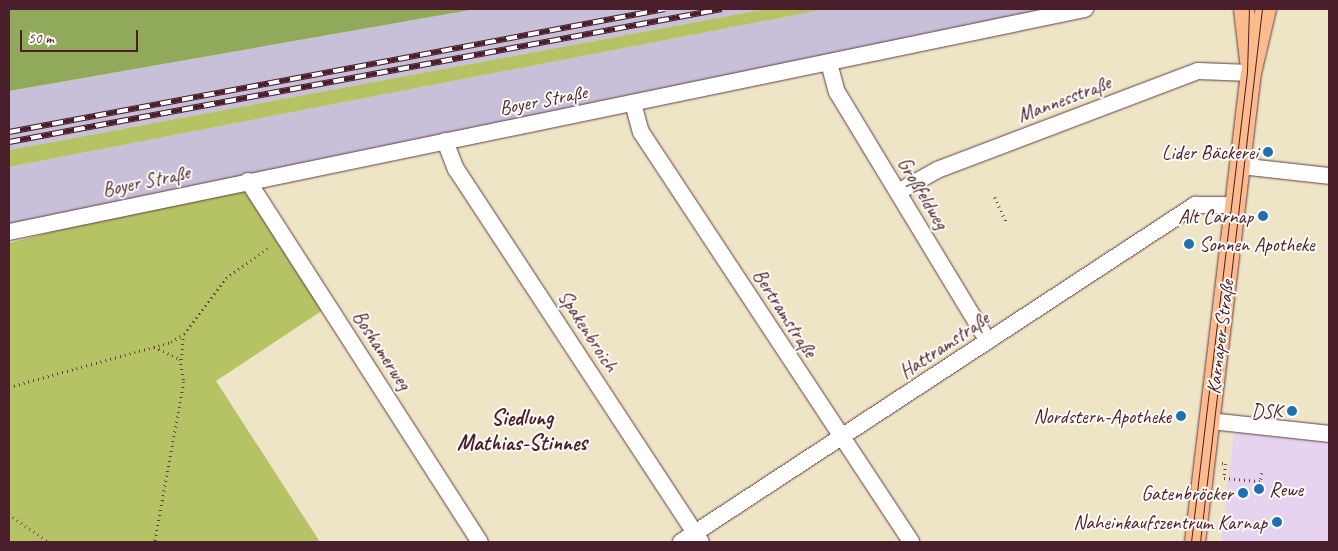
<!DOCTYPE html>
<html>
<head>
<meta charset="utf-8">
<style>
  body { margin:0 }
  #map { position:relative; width:1338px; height:551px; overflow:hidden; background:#eee4c6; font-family:Caveat,sans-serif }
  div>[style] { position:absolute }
  .built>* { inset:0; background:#e5d3f0 }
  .industrial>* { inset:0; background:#c7c0d8 }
  .green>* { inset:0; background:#b6c365 }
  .forest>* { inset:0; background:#90a95a }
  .path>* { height:2.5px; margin-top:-1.25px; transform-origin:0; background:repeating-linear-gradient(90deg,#633d42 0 1px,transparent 0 5px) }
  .roads { filter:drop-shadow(0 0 1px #633d42) drop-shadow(0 0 1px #633d42) }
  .minor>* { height:16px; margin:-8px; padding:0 8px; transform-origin:8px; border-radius:8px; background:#fff }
  .major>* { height:20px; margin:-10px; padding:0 10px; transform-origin:10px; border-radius:10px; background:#fbbb8c }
  .tram>* { height:1px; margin:-0.5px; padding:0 0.5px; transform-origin:0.5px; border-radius:0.5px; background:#4a1f2b }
  .rail>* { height:5.5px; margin-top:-2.75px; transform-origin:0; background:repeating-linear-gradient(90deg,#fdfcf7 0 11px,#4a1f2b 0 22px); box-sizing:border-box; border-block:1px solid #4a1f2b }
  .dots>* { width:14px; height:14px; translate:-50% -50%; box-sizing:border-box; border:2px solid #fdfcf7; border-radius:50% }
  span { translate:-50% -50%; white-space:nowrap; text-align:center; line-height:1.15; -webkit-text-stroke:4px #fdfcf7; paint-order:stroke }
  .street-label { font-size:20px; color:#4a1f2b }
  .poi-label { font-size:20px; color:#4a1f2b }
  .right { translate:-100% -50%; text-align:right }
  .left { translate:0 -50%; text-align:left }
  .quarter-label { font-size:22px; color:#4a1f2b; font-weight:700 }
  .frame { position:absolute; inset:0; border:10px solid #4a1f2b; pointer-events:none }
  .scale { position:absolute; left:20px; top:30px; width:118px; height:22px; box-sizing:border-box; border:2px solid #4a1f2b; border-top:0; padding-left:6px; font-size:15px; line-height:18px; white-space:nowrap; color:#4a1f2b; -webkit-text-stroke:4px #fdfcf7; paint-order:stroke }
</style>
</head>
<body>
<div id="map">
  <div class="built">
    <i style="clip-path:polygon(1234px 431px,1329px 441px,1329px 542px,1221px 542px)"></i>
  </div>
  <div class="industrial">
    <i style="clip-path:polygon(476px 9px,765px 9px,9px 150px,9px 91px)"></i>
    <i style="clip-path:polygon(826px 9px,1082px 9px,9px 225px,9px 167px)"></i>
  </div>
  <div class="green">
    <i style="clip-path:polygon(765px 9px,826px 9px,9px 167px,9px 150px)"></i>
    <i style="clip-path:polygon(248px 181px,329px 306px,216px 381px,320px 542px,9px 542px,9px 243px)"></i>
  </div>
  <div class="forest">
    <i style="clip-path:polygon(9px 9px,476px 9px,9px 91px)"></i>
  </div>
  <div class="path">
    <i style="left:995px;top:197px;width:27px;rotate:66deg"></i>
    <i style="left:154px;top:347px;width:29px;rotate:25deg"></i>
    <i style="left:180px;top:359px;width:23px;rotate:80deg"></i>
    <i style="left:184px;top:382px;width:163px;rotate:100.3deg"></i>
    <i style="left:181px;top:360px;width:25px;rotate:-85deg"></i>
    <i style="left:9px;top:387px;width:168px;rotate:-15.5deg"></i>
    <i style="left:171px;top:342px;width:15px;rotate:-32deg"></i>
    <i style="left:184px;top:334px;width:70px;rotate:-53.1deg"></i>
    <i style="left:226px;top:278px;width:55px;rotate:-35.4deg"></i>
    <i style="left:1222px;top:463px;width:4px;rotate:14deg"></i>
    <i style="left:1226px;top:464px;width:14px;rotate:98deg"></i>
    <i style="left:1224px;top:478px;width:36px;rotate:5deg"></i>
    <i style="left:1259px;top:489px;width:19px;rotate:-81deg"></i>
    <i style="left:9px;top:514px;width:48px;rotate:35.7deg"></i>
  </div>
  <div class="roads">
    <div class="minor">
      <i style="left:829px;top:63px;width:30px;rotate:75deg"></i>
      <i style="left:837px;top:92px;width:291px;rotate:58.8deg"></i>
      <i style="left:633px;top:103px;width:30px;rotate:75deg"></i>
      <i style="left:641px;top:132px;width:491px;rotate:56.6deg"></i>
      <i style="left:445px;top:141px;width:30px;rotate:69deg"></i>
      <i style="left:456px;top:169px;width:446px;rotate:56.7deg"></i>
      <i style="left:1240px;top:166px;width:90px;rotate:6.4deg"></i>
      <i style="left:248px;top:181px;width:429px;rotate:57.3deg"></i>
      <i style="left:898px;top:192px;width:45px;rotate:-29.4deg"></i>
      <i style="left:937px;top:170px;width:279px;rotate:-20.8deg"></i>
      <i style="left:1198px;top:71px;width:53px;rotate:2.2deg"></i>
      <i style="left:9px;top:232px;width:1099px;rotate:-11.71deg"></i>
      <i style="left:1210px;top:421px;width:120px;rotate:6.2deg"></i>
      <i style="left:681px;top:542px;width:615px;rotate:-33.25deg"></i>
      <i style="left:1195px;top:205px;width:41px"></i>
    </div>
    <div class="major">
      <i style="left:1244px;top:9px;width:52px;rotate:83.4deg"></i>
      <i style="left:1195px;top:542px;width:472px;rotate:-83.2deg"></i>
      <i style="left:1251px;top:73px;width:66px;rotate:-76.8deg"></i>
    </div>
  </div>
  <div class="tram">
    <i style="left:1191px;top:542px;width:473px;rotate:-83.2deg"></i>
    <i style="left:1247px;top:72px;width:63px;rotate:-88.2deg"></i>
    <i style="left:1200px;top:542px;width:537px;rotate:-83.37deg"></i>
  </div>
  <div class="rail">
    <i style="left:9px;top:132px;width:667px;rotate:-10.62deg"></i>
    <i style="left:9px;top:142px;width:725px;rotate:-10.57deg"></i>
  </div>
  <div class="dots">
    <i style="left:1268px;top:152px;background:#1f6fb2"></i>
    <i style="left:1263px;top:216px;background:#1f6fb2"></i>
    <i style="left:1189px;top:244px;background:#1f6fb2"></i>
    <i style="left:1292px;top:411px;background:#1f6fb2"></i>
    <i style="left:1181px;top:416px;background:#1f6fb2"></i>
    <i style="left:1259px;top:489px;background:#1f6fb2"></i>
    <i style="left:1243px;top:493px;background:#1f6fb2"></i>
    <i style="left:1277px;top:522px;background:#1f6fb2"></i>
  </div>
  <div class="street-label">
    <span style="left:1064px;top:99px;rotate:-21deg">Mannesstraße</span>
    <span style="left:543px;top:100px;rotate:-11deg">Boyer Straße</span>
    <span style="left:146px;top:181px;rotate:-12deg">Boyer Straße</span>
    <span style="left:923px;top:193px;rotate:59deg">Großfeldweg</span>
    <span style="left:785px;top:313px;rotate:57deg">Bertramstraße</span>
    <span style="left:588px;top:331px;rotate:57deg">Spakenbroich</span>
    <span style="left:1220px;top:337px;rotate:-83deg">Karnaper Straße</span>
    <span style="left:944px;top:345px;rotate:-34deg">Hattramstraße</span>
    <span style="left:382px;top:350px;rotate:57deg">Boshamerweg</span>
  </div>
  <div class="poi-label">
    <span class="right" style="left:1258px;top:152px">Lider Bäckerei</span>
    <span class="right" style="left:1253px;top:216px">Alt Carnap</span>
    <span class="left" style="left:1199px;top:244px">Sonnen Apotheke</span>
    <span class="right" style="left:1282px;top:411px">DSK</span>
    <span class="right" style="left:1171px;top:416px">Nordstern-Apotheke</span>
    <span class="left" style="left:1269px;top:489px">Rewe</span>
    <span class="right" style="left:1233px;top:493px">Gatenbröcker</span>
    <span class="right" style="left:1267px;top:522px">Naheinkaufszentrum Karnap</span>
  </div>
  <div class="quarter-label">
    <span style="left:522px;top:431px">Siedlung<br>Mathias-Stinnes</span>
  </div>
  <div class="frame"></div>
  <div class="scale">50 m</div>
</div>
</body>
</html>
